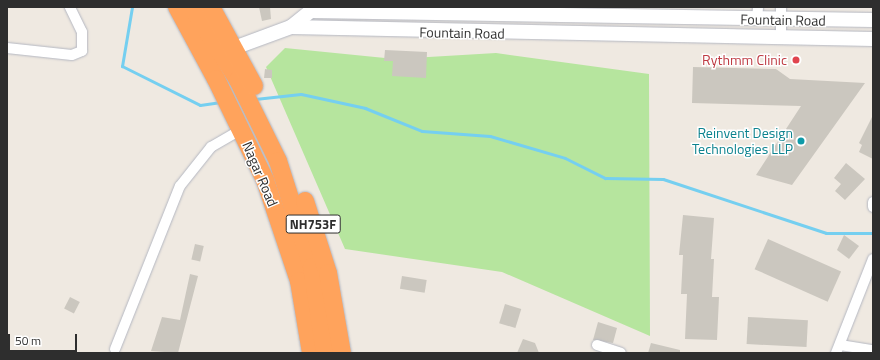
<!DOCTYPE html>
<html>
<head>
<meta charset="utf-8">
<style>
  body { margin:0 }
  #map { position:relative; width:880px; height:360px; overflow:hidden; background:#efe9e1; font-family:"Titillium Web",sans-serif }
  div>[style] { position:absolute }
  .green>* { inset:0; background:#b6e59e }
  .stream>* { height:3px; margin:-1.5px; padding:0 1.5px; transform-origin:1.5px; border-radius:1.5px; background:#75cff0 }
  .building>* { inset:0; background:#cbc7bf; transform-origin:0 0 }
  .roads { filter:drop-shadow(0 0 1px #b4b7c1) drop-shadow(0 0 1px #b4b7c1) }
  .street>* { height:10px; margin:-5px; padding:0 5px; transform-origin:5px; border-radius:5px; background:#fff }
  .secondary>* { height:14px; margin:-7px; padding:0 7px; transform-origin:7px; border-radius:7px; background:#fff }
  .highway>* { height:18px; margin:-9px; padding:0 9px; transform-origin:9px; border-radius:9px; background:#ffa35c }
  .dots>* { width:11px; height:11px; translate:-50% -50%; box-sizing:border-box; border:2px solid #fff; border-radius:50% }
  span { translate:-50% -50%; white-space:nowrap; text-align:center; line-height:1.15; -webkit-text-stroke:3px #fff; paint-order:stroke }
  .shield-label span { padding:1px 3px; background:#fff; border:1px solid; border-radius:3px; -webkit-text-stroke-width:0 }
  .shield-label { font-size:13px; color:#2e2e2e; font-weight:700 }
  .street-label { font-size:14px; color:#2e2e2e }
  .health-label { font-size:14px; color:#be3a42 }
  .right { translate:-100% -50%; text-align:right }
  .culture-label { font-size:14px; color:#0d838f }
  .frame { position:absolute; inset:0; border:8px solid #2e2e2e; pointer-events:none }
  .scale { position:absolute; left:8px; top:334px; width:69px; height:18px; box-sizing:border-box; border:2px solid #2e2e2e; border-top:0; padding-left:5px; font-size:12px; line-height:14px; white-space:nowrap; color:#2e2e2e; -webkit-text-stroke:3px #fff; paint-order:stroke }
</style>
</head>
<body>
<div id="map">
  <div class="green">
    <i style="clip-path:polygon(285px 48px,395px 59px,496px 53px,649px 74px,650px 336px,502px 272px,345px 249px,266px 67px)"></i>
  </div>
  <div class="stream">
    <i style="left:132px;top:7px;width:60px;rotate:99.6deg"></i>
    <i style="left:122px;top:66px;width:87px;rotate:26.6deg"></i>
    <i style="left:200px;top:105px;width:21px;rotate:-8deg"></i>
    <i style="left:255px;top:99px;width:46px;rotate:-6.2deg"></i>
    <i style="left:301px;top:94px;width:66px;rotate:12.3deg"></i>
    <i style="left:365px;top:108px;width:61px;rotate:22deg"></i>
    <i style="left:422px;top:131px;width:68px;rotate:4.2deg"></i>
    <i style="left:490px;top:136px;width:78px;rotate:16.3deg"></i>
    <i style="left:565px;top:158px;width:45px;rotate:26.6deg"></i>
    <i style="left:605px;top:178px;width:58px;rotate:1deg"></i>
    <i style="left:663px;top:179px;width:172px;rotate:18.3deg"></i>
    <i style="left:826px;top:233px;width:47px"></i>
  </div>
  <div class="building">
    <i style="clip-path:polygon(259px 7px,270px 7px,271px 19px,262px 21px)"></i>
    <i style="clip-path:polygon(385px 50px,427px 52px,426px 78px,392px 76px,393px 61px,384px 61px)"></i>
    <i style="clip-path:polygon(693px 67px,776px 69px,790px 79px,865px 83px,792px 185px,756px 175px,801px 106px,692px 103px)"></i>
    <i style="clip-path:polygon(265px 69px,272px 70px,272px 78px,264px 78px)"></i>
    <i style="clip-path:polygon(873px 115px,873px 159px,859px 152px,862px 145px,859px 143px)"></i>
    <i style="clip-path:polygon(846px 163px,865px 179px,845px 200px,835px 191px,841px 184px,834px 178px)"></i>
    <i style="clip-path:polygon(683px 215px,714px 218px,711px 259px,714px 259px,712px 297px,719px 297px,717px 340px,685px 339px,687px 294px,681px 294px,683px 255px,679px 255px)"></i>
    <i style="clip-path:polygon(844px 235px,859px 246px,849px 259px,837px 250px)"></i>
    <i style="left:768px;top:239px;width:80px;height:33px;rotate:24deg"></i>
    <i style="left:195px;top:244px;width:9px;height:16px;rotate:13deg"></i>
    <i style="clip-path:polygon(190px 274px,198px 276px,178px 353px,151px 351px,162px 317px,180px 320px)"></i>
    <i style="left:402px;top:276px;width:25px;height:13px;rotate:9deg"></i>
    <i style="left:70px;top:297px;width:11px;height:13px;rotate:27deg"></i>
    <i style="left:505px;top:304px;width:17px;height:20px;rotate:17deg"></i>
    <i style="left:748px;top:317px;width:60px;height:27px;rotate:3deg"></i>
    <i style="clip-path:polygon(598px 322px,617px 328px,613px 343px,593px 340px)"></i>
    <i style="clip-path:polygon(523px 339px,535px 343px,539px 353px,517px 353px)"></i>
    <i style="clip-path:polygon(651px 343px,680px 350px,680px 353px,648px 353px)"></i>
  </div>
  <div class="roads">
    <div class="street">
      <i style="left:781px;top:7px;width:31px;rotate:90deg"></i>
      <i style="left:757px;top:19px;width:12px;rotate:-85deg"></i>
      <i style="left:7px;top:48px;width:65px;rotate:6.1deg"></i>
      <i style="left:72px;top:55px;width:11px;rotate:-22deg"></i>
      <i style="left:82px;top:51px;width:19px;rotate:-90deg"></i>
      <i style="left:82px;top:32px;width:28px;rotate:-116deg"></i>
      <i style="left:873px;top:202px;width:5px;rotate:90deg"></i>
      <i style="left:597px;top:345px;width:25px;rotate:18deg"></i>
      <i style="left:840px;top:345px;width:33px;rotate:9deg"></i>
      <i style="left:115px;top:349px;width:175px;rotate:-68.3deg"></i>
      <i style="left:180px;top:186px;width:50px;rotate:-51.5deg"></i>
      <i style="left:211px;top:147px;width:34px;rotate:-30deg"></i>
      <i style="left:836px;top:353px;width:101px;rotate:-68.5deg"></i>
    </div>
    <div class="secondary">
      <i style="left:291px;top:27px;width:26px;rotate:-39deg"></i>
      <i style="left:311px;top:11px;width:562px;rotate:0.92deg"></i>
      <i style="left:234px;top:48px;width:61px;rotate:-20.2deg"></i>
      <i style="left:291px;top:27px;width:582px;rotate:1.18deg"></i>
    </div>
    <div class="highway">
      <i style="left:177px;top:7px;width:82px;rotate:61.6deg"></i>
      <i style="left:216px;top:79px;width:112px;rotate:64.1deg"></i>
      <i style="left:265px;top:180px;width:107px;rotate:71.4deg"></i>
      <i style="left:299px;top:281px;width:73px;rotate:80.5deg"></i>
      <i style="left:192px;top:7px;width:86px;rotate:57.8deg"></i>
      <i style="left:238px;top:80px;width:90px;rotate:63.7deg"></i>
      <i style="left:278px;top:161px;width:111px;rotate:72.2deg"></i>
      <i style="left:312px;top:267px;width:87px;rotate:81.4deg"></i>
      <i style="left:211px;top:7px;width:90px;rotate:61.4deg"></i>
      <i style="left:305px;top:201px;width:76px;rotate:72.3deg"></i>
      <i style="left:328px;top:273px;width:81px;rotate:80.1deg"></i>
    </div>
  </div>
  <div class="dots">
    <i style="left:796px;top:60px;background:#e0444e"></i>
    <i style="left:801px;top:141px;background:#0f9aa8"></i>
  </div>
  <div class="shield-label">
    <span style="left:313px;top:224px">NH753F</span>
  </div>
  <div class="street-label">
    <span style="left:783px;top:20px;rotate:1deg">Fountain Road</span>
    <span style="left:462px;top:33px;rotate:1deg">Fountain Road</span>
    <span style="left:260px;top:174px;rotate:67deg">Nagar Road</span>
  </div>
  <div class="health-label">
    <span class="right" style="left:787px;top:60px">Rythmm Clinic</span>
  </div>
  <div class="culture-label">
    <span class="right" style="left:793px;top:141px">Reinvent Design<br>Technologies LLP</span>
  </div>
  <div class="frame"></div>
  <div class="scale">50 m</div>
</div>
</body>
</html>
